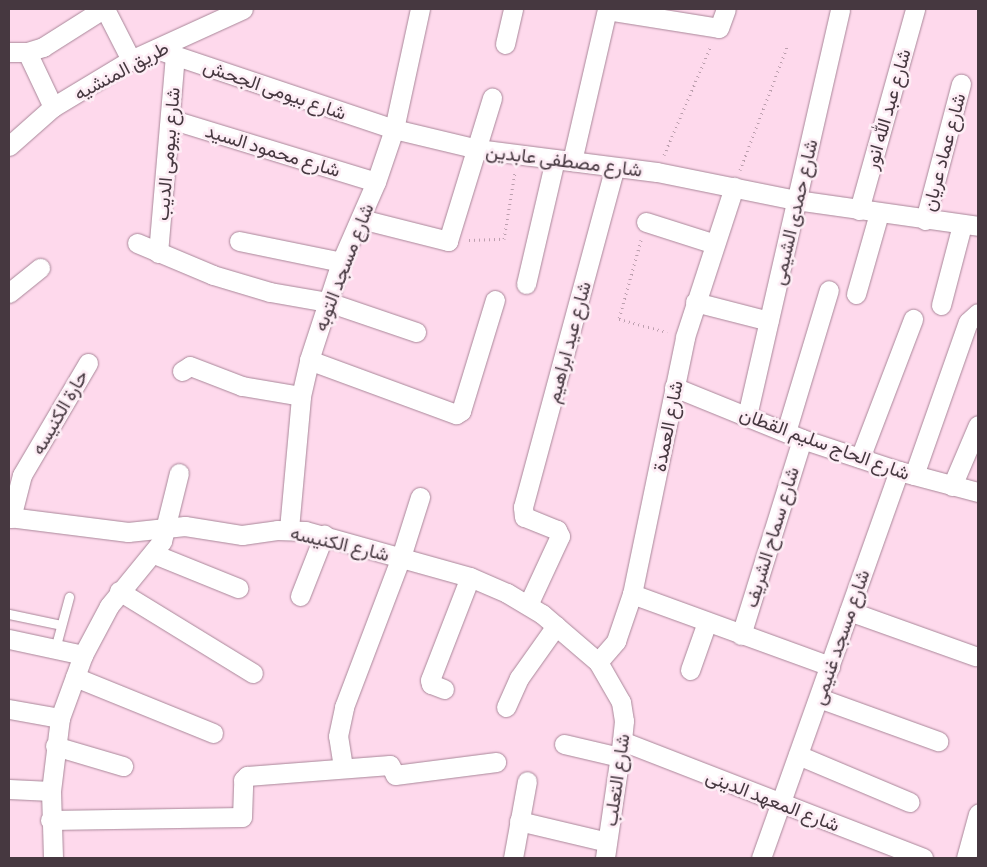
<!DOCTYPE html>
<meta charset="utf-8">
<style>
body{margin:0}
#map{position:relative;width:987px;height:867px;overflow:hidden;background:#fed9ec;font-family:Commissioner,Vazirmatn,sans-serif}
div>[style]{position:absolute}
.path>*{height:3px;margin-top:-1.5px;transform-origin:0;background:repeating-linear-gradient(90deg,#bc9fae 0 1px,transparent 0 5px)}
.roads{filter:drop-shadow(0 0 1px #a98799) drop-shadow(0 0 1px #a98799)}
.lane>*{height:9px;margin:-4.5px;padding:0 4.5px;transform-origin:4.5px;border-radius:4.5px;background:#fff}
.street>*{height:19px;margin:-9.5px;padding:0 9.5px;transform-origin:9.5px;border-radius:9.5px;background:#fff}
span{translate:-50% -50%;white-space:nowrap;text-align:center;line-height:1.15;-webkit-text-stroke:5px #fdedf5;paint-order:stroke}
.street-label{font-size:19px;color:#463840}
.frame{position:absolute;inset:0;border:10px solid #463840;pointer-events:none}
</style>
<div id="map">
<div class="path">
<div style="left:664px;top:155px;width:119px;rotate:-66.7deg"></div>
<div style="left:740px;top:170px;width:132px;rotate:-69.1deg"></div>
<div style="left:469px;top:240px;width:35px;rotate:-2deg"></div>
<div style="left:504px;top:239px;width:68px;rotate:-80.7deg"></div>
<div style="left:641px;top:240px;width:82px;rotate:105.6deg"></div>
<div style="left:619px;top:319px;width:50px;rotate:15.2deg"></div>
</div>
<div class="roads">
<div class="lane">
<div style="left:9px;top:614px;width:53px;rotate:11.9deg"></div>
<div style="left:55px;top:649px;width:54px;rotate:-74.9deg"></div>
</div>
<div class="street">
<div style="left:105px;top:9px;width:57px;rotate:63deg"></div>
<div style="left:607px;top:10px;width:113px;rotate:9.1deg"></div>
<div style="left:719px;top:28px;width:20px;rotate:-70deg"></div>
<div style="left:505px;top:44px;width:36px;rotate:-77deg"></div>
<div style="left:156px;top:49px;width:251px;rotate:18.6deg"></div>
<div style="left:394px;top:129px;width:85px;rotate:13.5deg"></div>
<div style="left:477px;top:149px;width:181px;rotate:7.3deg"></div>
<div style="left:657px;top:172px;width:142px;rotate:11.4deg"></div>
<div style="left:796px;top:200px;width:184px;rotate:8.1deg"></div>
<div style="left:9px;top:52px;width:18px"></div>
<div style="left:27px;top:52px;width:17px;rotate:-17deg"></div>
<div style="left:43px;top:47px;width:71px;rotate:-32.3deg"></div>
<div style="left:27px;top:52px;width:61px;rotate:64.7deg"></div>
<div style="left:170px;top:119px;width:215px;rotate:17deg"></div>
<div style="left:9px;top:146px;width:59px;rotate:-41.6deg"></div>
<div style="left:53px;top:107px;width:91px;rotate:-31.1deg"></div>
<div style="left:131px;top:60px;width:123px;rotate:-24.5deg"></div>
<div style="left:572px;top:161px;width:156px;rotate:-77deg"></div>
<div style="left:859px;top:210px;width:209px;rotate:-74.4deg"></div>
<div style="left:361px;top:219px;width:90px;rotate:14.2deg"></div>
<div style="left:448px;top:241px;width:150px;rotate:-72.9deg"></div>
<div style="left:925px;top:220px;width:141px;rotate:-75.2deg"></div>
<div style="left:646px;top:222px;width:72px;rotate:17.7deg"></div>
<div style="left:239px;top:241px;width:104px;rotate:11.6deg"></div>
<div style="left:137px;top:243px;width:82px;rotate:22.8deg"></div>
<div style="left:213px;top:275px;width:59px;rotate:16.6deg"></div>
<div style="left:270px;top:292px;width:59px;rotate:9.8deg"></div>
<div style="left:328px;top:302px;width:93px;rotate:18.8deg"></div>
<div style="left:158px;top:253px;width:199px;rotate:-85.1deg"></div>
<div style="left:526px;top:284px;width:128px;rotate:-76.9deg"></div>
<div style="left:9px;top:293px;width:40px;rotate:-39deg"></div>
<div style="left:856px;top:294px;width:84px;rotate:-74.1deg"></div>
<div style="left:695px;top:302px;width:76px;rotate:14.4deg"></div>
<div style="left:941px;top:305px;width:83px;rotate:-75.3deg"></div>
<div style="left:309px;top:360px;width:157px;rotate:20.2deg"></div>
<div style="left:456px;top:414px;width:6px;rotate:-31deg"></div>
<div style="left:461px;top:411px;width:116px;rotate:-73deg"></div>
<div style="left:182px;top:371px;width:9px;rotate:-32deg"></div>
<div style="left:190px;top:366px;width:56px;rotate:21deg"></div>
<div style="left:242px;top:386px;width:60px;rotate:9.6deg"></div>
<div style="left:674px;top:387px;width:138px;rotate:22.1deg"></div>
<div style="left:802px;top:439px;width:102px;rotate:18.3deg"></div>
<div style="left:899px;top:471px;width:82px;rotate:14.9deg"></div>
<div style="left:747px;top:416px;width:417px;rotate:-77.1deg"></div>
<div style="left:786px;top:432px;width:148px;rotate:-73.2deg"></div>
<div style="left:860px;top:458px;width:149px;rotate:-69.1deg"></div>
<div style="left:914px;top:475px;width:162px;rotate:-70.6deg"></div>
<div style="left:968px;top:322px;width:13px;rotate:-42deg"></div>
<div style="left:952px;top:486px;width:66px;rotate:-66.9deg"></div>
<div style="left:9px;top:517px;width:120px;rotate:7.2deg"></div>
<div style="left:128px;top:532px;width:57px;rotate:-6deg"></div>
<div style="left:185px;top:526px;width:58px;rotate:9deg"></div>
<div style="left:242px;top:535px;width:35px;rotate:-8deg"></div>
<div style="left:277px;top:530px;width:28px;rotate:2deg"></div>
<div style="left:305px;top:531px;width:171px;rotate:15.6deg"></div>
<div style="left:470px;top:577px;width:40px;rotate:23.4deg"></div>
<div style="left:507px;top:593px;width:41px;rotate:31deg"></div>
<div style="left:542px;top:614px;width:74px;rotate:40.6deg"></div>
<div style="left:598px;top:662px;width:46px;rotate:60.1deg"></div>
<div style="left:621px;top:702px;width:19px;rotate:81deg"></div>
<div style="left:624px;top:721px;width:20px;rotate:96deg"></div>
<div style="left:622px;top:741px;width:118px;rotate:98.3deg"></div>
<div style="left:11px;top:518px;width:44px;rotate:-75.7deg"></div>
<div style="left:22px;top:475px;width:130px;rotate:-59.5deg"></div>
<div style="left:289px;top:529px;width:134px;rotate:-84.8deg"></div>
<div style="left:301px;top:396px;width:37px;rotate:-77deg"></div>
<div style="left:309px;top:360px;width:103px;rotate:-71.9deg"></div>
<div style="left:341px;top:262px;width:87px;rotate:-66.4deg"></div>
<div style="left:376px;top:182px;width:56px;rotate:-71.2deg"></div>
<div style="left:394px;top:129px;width:123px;rotate:-77.8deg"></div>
<div style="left:154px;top:554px;width:91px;rotate:22deg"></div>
<div style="left:119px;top:591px;width:157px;rotate:31.5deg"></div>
<div style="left:632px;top:594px;width:211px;rotate:20deg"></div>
<div style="left:300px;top:596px;width:66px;rotate:-68.5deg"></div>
<div style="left:528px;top:605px;width:76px;rotate:-65.1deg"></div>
<div style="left:560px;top:536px;width:7px;rotate:-117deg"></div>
<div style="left:557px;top:530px;width:35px;rotate:-158deg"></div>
<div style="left:524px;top:517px;width:10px;rotate:-96deg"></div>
<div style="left:523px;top:507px;width:352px;rotate:-74.9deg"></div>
<div style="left:849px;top:611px;width:134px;rotate:19.7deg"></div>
<div style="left:741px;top:635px;width:205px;rotate:-72.7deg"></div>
<div style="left:9px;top:639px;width:76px;rotate:12.2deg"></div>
<div style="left:598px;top:662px;width:28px;rotate:-49deg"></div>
<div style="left:616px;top:641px;width:50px;rotate:-71.2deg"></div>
<div style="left:632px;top:594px;width:262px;rotate:-78.3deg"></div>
<div style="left:685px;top:337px;width:158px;rotate:-71.9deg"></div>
<div style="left:690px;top:670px;width:51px;rotate:-70.5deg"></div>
<div style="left:75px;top:677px;width:149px;rotate:22.1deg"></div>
<div style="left:444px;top:689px;width:14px;rotate:-159deg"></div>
<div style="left:431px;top:684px;width:4px;rotate:-104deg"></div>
<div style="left:430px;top:680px;width:110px;rotate:-68.8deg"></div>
<div style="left:819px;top:698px;width:127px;rotate:19.9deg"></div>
<div style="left:506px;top:707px;width:32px;rotate:-66deg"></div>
<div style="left:519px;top:678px;width:64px;rotate:-54.6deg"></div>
<div style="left:9px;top:709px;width:52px;rotate:10deg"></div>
<div style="left:622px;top:741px;width:323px;rotate:21.2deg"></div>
<div style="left:564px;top:744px;width:57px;rotate:13.1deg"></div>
<div style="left:55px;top:746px;width:71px;rotate:16.4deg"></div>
<div style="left:798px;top:755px;width:121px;rotate:22.9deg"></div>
<div style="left:343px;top:767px;width:31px;rotate:-99deg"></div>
<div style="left:338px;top:736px;width:30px;rotate:-78deg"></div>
<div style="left:344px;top:707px;width:160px;rotate:-69.2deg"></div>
<div style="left:401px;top:557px;width:63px;rotate:-72.4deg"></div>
<div style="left:9px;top:789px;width:42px;rotate:2.7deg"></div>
<div style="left:50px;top:820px;width:192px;rotate:-0.9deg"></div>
<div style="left:242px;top:817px;width:37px;rotate:-88deg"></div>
<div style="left:243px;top:780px;width:6px;rotate:-45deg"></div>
<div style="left:247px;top:776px;width:143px;rotate:-4.4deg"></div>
<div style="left:390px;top:765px;width:11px;rotate:63deg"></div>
<div style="left:395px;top:775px;width:102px;rotate:-7.3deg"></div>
<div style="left:519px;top:821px;width:90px;rotate:13.4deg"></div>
<div style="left:53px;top:858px;width:67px;rotate:-91.7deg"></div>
<div style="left:51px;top:791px;width:74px;rotate:-83deg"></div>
<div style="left:60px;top:718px;width:67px;rotate:-69.9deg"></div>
<div style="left:83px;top:655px;width:55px;rotate:-62deg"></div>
<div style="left:109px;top:606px;width:84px;rotate:-50.8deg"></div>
<div style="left:162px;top:541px;width:70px;rotate:-76deg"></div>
<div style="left:513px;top:858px;width:78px;rotate:-79.7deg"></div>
<div style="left:761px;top:858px;width:411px;rotate:-70.4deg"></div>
<div style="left:966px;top:858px;width:46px;rotate:-74.7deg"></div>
</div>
</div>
<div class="street-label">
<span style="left:121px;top:70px;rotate:-28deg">طريق المنشيه</span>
<span style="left:275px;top:89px;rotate:19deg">شارع بيومى الجحش</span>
<span style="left:887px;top:109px;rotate:-74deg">شارع عبد الله انور</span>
<span style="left:273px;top:150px;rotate:17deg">شارع محمود السيد</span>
<span style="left:943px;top:152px;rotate:-75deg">شارع عماد عريان</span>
<span style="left:167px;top:154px;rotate:-85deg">شارع بيومى الديب</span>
<span style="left:564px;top:160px;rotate:7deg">شارع مصطفى عابدين</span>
<span style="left:794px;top:212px;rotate:-77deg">شارع حمدى الشيمى</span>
<span style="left:343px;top:267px;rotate:-69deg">شارع مسجد التوبه</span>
<span style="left:568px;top:342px;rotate:-75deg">شارع عيد ابراهيم</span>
<span style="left:59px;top:412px;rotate:-60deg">حارة الكنيسه</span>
<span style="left:667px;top:426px;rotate:-79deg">شارع العمدة</span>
<span style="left:825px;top:443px;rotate:20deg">شارع الحاج سليم القطان</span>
<span style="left:771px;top:537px;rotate:-73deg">شارع سماح الشريف</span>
<span style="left:340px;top:543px;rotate:13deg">شارع الكنيسه</span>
<span style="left:840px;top:637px;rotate:-71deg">شارع مسجد غنيمى</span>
<span style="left:616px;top:780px;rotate:-82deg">شارع التعلب</span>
<span style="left:773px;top:800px;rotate:21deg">شارع المعهد الدينى</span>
</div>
<div class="frame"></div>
</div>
